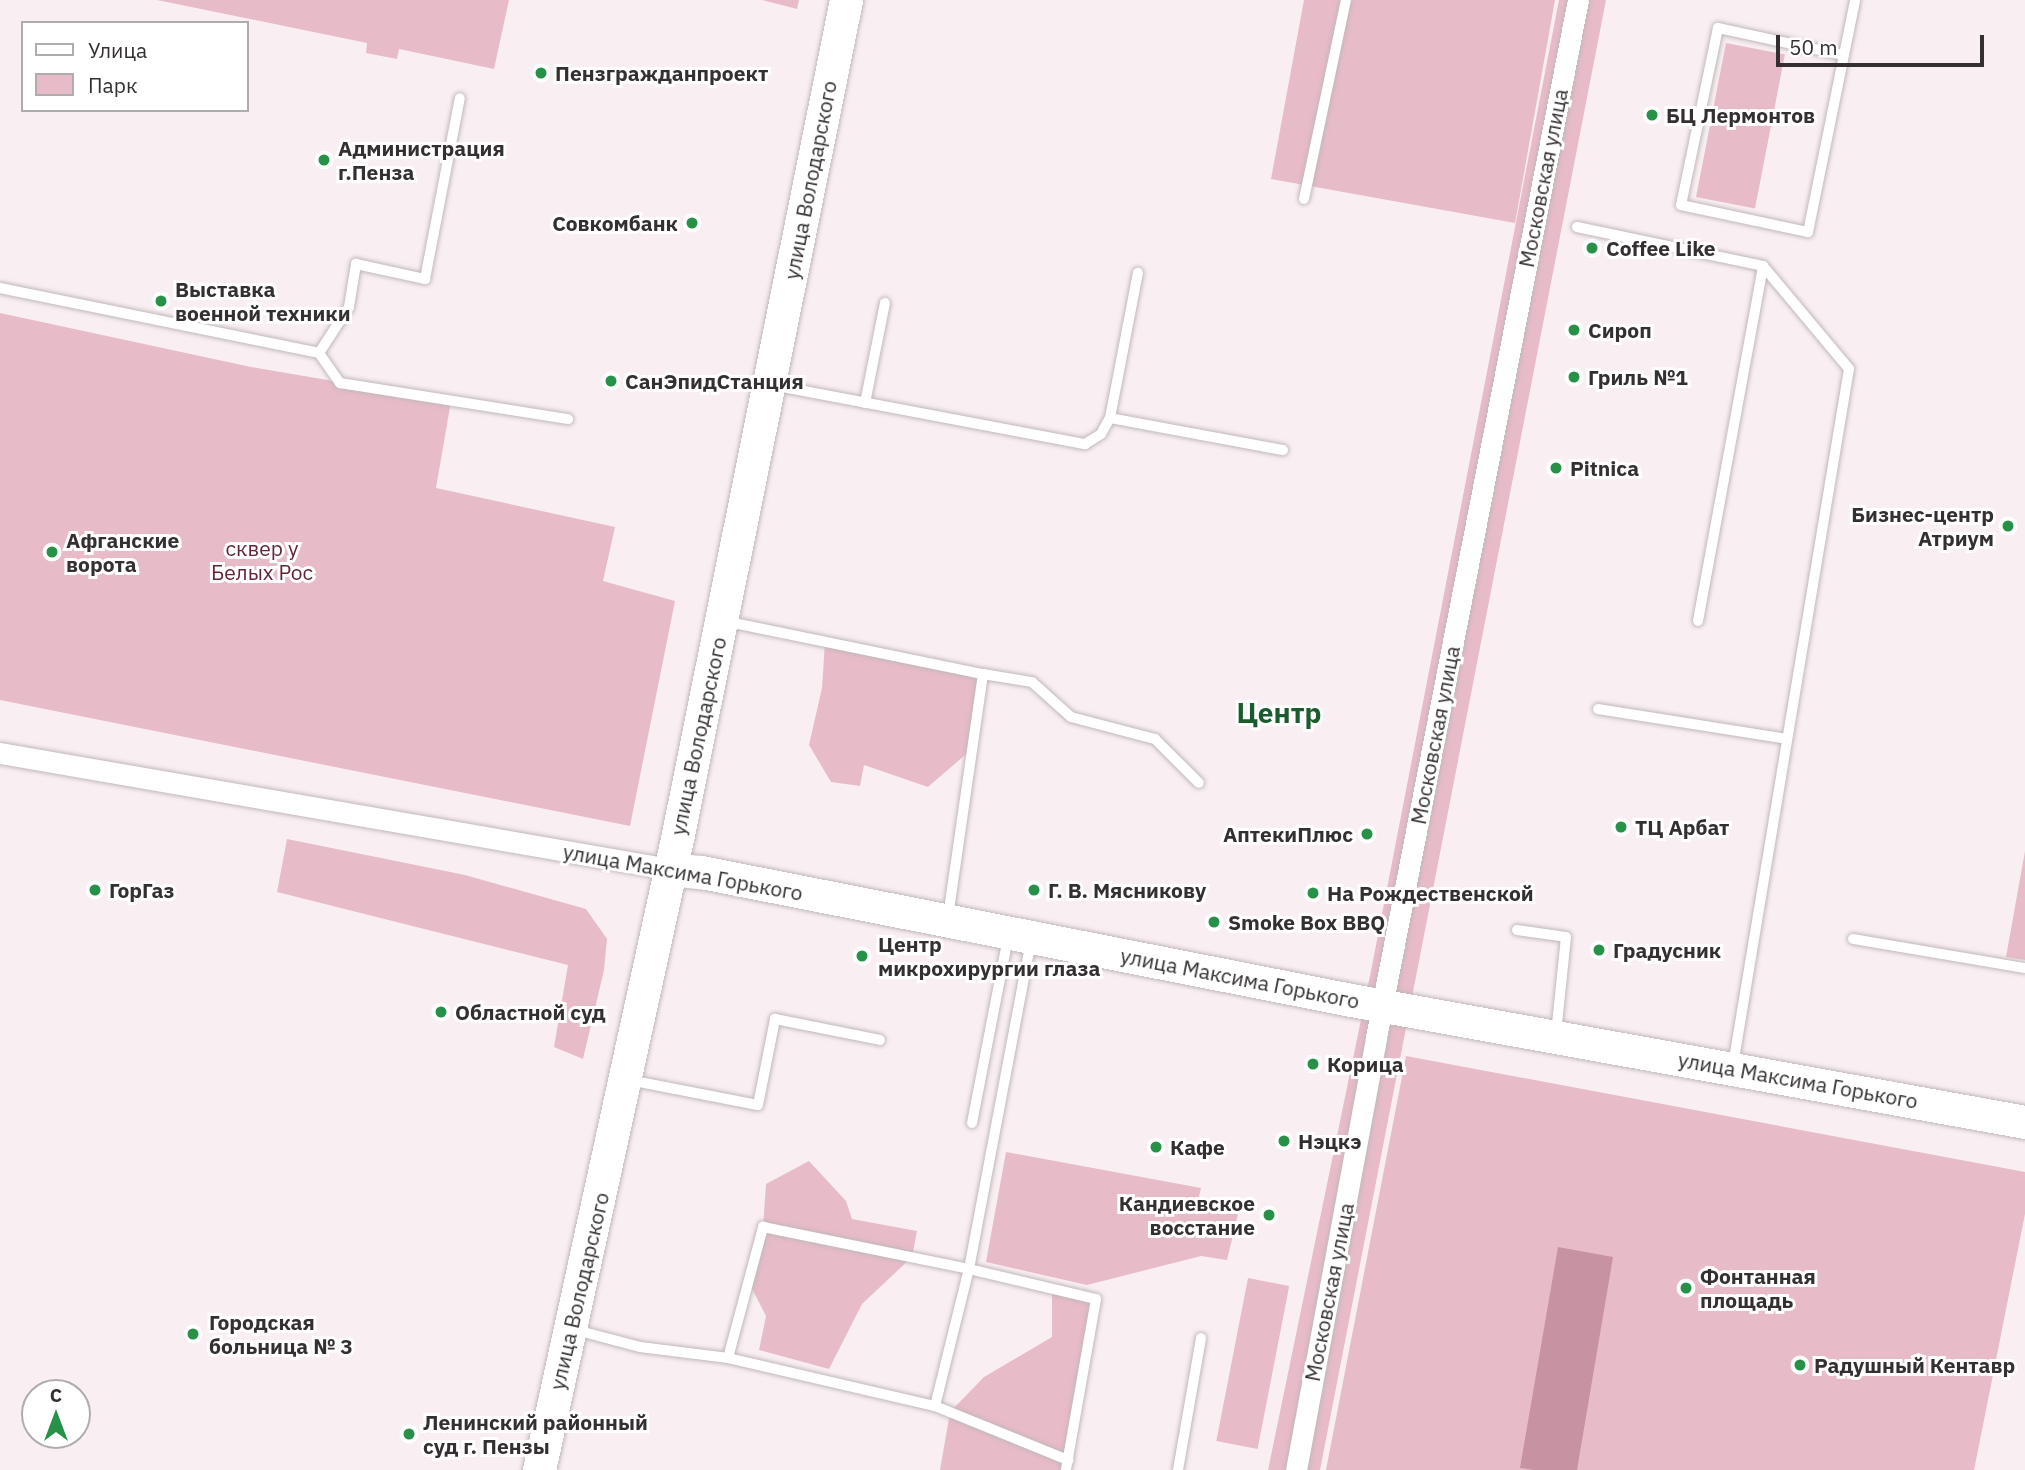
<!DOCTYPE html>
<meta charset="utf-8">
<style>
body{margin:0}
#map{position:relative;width:2025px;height:1470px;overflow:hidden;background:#f9eff2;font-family:"IBM Plex Sans",sans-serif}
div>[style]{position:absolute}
.green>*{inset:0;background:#e8bbc8;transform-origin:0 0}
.water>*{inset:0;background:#c792a2}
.roads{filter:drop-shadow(0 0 2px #c1b8ba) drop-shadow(0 0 2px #c1b8ba)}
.lane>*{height:10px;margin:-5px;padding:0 5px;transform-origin:5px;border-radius:5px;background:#fff}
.street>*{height:21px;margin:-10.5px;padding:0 10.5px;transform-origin:10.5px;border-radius:10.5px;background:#fff}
.primary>*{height:33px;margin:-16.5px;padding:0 16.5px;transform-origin:16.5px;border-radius:16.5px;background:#fff}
.dots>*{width:19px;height:19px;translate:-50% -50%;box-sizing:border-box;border:4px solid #fff;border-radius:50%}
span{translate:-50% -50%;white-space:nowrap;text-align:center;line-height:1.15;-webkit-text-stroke:6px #fff;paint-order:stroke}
.poi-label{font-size:21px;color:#343031;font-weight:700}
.left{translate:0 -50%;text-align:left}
.right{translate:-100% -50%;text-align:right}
.street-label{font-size:21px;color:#343031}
.park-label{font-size:21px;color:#64233c}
.district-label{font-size:28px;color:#1b5c2e;font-weight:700}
.legend{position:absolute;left:21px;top:21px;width:228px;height:91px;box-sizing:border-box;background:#fff;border:2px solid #aeacad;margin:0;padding:9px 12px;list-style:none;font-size:21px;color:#343031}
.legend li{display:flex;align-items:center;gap:14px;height:35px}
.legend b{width:35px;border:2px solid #aeacad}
.north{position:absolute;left:21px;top:1379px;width:70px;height:70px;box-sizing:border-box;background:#fff;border:2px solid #aeacad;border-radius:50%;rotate:0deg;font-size:19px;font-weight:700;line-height:28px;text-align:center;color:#343031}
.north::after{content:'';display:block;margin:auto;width:24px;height:32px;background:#289148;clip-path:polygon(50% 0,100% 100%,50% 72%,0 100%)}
.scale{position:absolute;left:1776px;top:35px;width:208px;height:32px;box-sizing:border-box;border:4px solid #343031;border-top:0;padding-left:9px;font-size:21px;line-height:24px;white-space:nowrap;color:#343031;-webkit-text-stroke:5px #fff;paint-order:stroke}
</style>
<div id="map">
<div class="green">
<div style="clip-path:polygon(157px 0,509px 0,494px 69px,399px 49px,397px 59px,366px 53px,367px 43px)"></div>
<div style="clip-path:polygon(762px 0,799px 0,797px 9px)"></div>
<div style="clip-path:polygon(1304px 0,1555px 0,1515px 223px,1271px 179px)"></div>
<div style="clip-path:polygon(1559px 0,1606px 0,1320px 1470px,1268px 1470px,1370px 976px)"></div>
<div style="left:1726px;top:43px;width:60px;height:157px;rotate:11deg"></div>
<div style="clip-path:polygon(0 313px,251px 367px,451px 401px,436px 488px,615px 527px,603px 581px,675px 601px,630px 826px,0 700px)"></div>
<div style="clip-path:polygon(825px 642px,983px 674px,972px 749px,928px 787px,864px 765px,860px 786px,831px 782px,809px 745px,822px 688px)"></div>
<div style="clip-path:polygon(287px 839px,465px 875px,586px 909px,607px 939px,604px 970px,583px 1059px,554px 1047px,568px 965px,277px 892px)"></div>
<div style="clip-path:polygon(2025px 851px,2025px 960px,2006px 957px)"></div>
<div style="clip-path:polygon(1406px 1056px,2025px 1172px,2025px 1214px,1974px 1470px,1326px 1470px)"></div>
<div style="clip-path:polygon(1006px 1152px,1201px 1188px,1197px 1205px,1238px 1214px,1227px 1260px,1201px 1256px,1087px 1285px,986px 1262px)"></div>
<div style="clip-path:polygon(809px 1161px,846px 1201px,852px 1219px,917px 1231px,912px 1257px,862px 1304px,829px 1369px,759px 1350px,766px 1316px,748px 1281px,763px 1227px,766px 1184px)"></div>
<div style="left:1248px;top:1278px;width:42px;height:166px;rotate:11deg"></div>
<div style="clip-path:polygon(1052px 1289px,1096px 1299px,1066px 1470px,940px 1470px,950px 1412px,984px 1377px,1052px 1337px)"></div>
</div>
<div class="water">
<div style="clip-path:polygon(1558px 1247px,1613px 1257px,1577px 1470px,1534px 1470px,1520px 1468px)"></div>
</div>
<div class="roads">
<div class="lane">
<div style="left:1843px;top:55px;width:128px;rotate:-167.8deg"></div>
<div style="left:1718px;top:28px;width:181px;rotate:101.8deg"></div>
<div style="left:1681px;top:205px;width:130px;rotate:12deg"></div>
<div style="left:1808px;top:232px;width:237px;rotate:-78.5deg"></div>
<div style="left:1304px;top:199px;width:203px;rotate:-78.1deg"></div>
<div style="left:1577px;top:227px;width:190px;rotate:11.8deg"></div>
<div style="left:1763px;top:266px;width:134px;rotate:50.1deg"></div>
<div style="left:1849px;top:369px;width:706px;rotate:99.46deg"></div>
<div style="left:0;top:288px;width:326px;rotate:11.5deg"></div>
<div style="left:319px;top:353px;width:37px;rotate:55deg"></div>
<div style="left:340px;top:383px;width:231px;rotate:9deg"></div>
<div style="left:319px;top:353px;width:55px;rotate:-56.9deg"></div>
<div style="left:349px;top:307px;width:44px;rotate:-80.8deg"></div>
<div style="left:356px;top:264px;width:71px;rotate:12.3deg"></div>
<div style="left:425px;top:279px;width:184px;rotate:-79.1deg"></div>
<div style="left:772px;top:385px;width:319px;rotate:10.7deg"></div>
<div style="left:1085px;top:444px;width:19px;rotate:-32deg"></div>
<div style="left:1101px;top:434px;width:18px;rotate:-61deg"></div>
<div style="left:1110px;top:418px;width:148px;rotate:-79.1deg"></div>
<div style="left:865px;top:403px;width:102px;rotate:-78.7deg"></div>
<div style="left:1110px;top:418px;width:176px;rotate:10.5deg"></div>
<div style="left:724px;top:621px;width:264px;rotate:11.6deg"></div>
<div style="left:983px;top:674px;width:245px;rotate:98.2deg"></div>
<div style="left:1698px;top:621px;width:361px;rotate:-79.6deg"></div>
<div style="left:983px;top:674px;width:50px;rotate:9.3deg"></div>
<div style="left:1032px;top:682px;width:52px;rotate:41.9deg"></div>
<div style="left:1071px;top:717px;width:87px;rotate:14.7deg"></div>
<div style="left:1155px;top:739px;width:62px;rotate:45deg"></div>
<div style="left:1598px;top:709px;width:191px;rotate:9deg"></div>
<div style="left:1517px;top:930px;width:49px;rotate:8.1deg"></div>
<div style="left:1566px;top:937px;width:97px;rotate:95.9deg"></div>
<div style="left:1853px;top:939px;width:174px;rotate:9.6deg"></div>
<div style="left:629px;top:1080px;width:131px;rotate:11deg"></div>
<div style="left:758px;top:1105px;width:88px;rotate:-78.8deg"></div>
<div style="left:775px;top:1019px;width:107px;rotate:11.3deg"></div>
<div style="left:972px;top:1123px;width:189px;rotate:-79deg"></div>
<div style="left:572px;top:1329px;width:70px;rotate:14.8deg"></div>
<div style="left:640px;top:1347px;width:89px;rotate:7.1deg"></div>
<div style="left:728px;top:1358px;width:136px;rotate:-75deg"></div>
<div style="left:763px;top:1227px;width:210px;rotate:11.5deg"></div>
<div style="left:969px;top:1269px;width:130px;rotate:13.3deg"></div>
<div style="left:1096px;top:1299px;width:174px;rotate:100deg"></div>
<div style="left:728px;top:1358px;width:212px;rotate:13.1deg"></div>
<div style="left:935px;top:1406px;width:144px;rotate:22.1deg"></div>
<div style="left:935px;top:1406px;width:141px;rotate:-76.1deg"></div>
<div style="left:969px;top:1269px;width:334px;rotate:-79.3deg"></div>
<div style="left:1178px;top:1470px;width:134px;rotate:-80.1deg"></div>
</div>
<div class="street">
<div style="left:0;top:753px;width:680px;rotate:9.82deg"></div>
<div style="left:1296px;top:1470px;width:440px;rotate:-79.5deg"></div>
<div style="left:1376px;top:1037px;width:1056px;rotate:-78.98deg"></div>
</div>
<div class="primary">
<div style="left:670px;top:869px;width:31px;rotate:6deg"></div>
<div style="left:701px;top:872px;width:662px;rotate:11.14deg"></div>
<div style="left:1351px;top:1000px;width:685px;rotate:10.26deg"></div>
<div style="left:539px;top:1470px;width:651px;rotate:-77.67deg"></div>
<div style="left:678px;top:834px;width:851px;rotate:-78.61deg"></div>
</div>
</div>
<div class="dots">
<div style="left:541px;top:73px;background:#289148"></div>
<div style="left:1652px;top:115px;background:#289148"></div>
<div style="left:324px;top:160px;background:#289148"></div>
<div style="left:692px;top:223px;background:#289148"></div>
<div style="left:1592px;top:248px;background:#289148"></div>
<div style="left:161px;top:301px;background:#289148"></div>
<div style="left:1574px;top:330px;background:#289148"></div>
<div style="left:1574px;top:377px;background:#289148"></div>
<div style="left:611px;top:381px;background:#289148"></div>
<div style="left:1556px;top:468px;background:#289148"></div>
<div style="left:2008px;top:526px;background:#289148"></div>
<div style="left:52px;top:552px;background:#289148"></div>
<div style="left:1621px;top:827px;background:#289148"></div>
<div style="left:1367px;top:834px;background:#289148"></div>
<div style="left:95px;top:890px;background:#289148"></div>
<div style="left:1034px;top:890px;background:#289148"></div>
<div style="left:1313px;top:893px;background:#289148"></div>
<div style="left:1214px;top:922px;background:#289148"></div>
<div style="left:1599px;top:950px;background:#289148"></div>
<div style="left:862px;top:956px;background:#289148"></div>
<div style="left:441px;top:1012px;background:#289148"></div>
<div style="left:1313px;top:1064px;background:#289148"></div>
<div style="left:1284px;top:1141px;background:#289148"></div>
<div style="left:1156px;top:1147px;background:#289148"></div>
<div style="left:1269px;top:1215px;background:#289148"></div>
<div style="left:1686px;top:1288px;background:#289148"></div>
<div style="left:193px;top:1334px;background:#289148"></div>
<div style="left:1800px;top:1365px;background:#289148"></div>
<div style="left:409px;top:1434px;background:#289148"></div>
</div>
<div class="poi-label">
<span class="left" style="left:555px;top:73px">Пензгражданпроект</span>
<span class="left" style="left:1666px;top:115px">БЦ Лермонтов</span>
<span class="left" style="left:338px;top:160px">Администрация<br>г.Пенза</span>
<span class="right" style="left:678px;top:223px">Совкомбанк</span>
<span class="left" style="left:1606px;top:248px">Coffee Like</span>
<span class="left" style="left:175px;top:301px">Выставка<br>военной техники</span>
<span class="left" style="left:1588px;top:330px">Сироп</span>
<span class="left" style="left:1588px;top:377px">Гриль №1</span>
<span class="left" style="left:625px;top:381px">СанЭпидСтанция</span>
<span class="left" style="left:1570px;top:468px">Pitnica</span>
<span class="right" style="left:1994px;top:526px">Бизнес-центр<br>Атриум</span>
<span class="left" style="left:66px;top:552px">Афганские<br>ворота</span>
<span class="left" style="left:1635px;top:827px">ТЦ Арбат</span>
<span class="right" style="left:1353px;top:834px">АптекиПлюс</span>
<span class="left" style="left:109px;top:890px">ГорГаз</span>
<span class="left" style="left:1048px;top:890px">Г. В. Мясникову</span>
<span class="left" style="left:1327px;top:893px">На Рождественской</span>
<span class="left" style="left:1228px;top:922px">Smoke Box BBQ</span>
<span class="left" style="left:878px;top:956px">Центр<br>микрохирургии глаза</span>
<span class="left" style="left:1613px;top:950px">Градусник</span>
<span class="left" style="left:455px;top:1012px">Областной суд</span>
<span class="left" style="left:1327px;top:1064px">Корица</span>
<span class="left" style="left:1298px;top:1141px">Нэцкэ</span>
<span class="left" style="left:1170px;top:1147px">Кафе</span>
<span class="right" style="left:1255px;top:1215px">Кандиевское<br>восстание</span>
<span class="left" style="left:1700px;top:1288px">Фонтанная<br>площадь</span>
<span class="left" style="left:209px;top:1334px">Городская<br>больница № 3</span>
<span class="left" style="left:1814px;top:1365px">Радушный Кентавр</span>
<span class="left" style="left:423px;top:1434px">Ленинский районный<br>суд г. Пензы</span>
</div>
<div class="street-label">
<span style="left:1543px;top:178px;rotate:-79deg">Московская улица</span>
<span style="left:810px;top:180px;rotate:-79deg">улица Володарского</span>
<span style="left:1435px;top:735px;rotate:-79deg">Московская улица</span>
<span style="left:698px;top:736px;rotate:-78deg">улица Володарского</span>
<span style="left:683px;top:872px;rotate:10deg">улица Максима Горького</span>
<span style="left:1240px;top:978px;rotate:11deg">улица Максима Горького</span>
<span style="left:1798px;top:1080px;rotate:10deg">улица Максима Горького</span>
<span style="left:579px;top:1291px;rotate:-77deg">улица Володарского</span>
<span style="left:1329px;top:1292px;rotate:-79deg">Московская улица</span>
</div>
<div class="park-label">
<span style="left:262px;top:560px">сквер у<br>Белых Рос</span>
</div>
<div class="district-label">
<span style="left:1279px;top:713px">Центр</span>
</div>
<ul class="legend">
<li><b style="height:9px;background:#fff"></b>Улица</li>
<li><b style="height:19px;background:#e8bbc8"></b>Парк</li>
</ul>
<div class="north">С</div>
<div class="scale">50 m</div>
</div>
